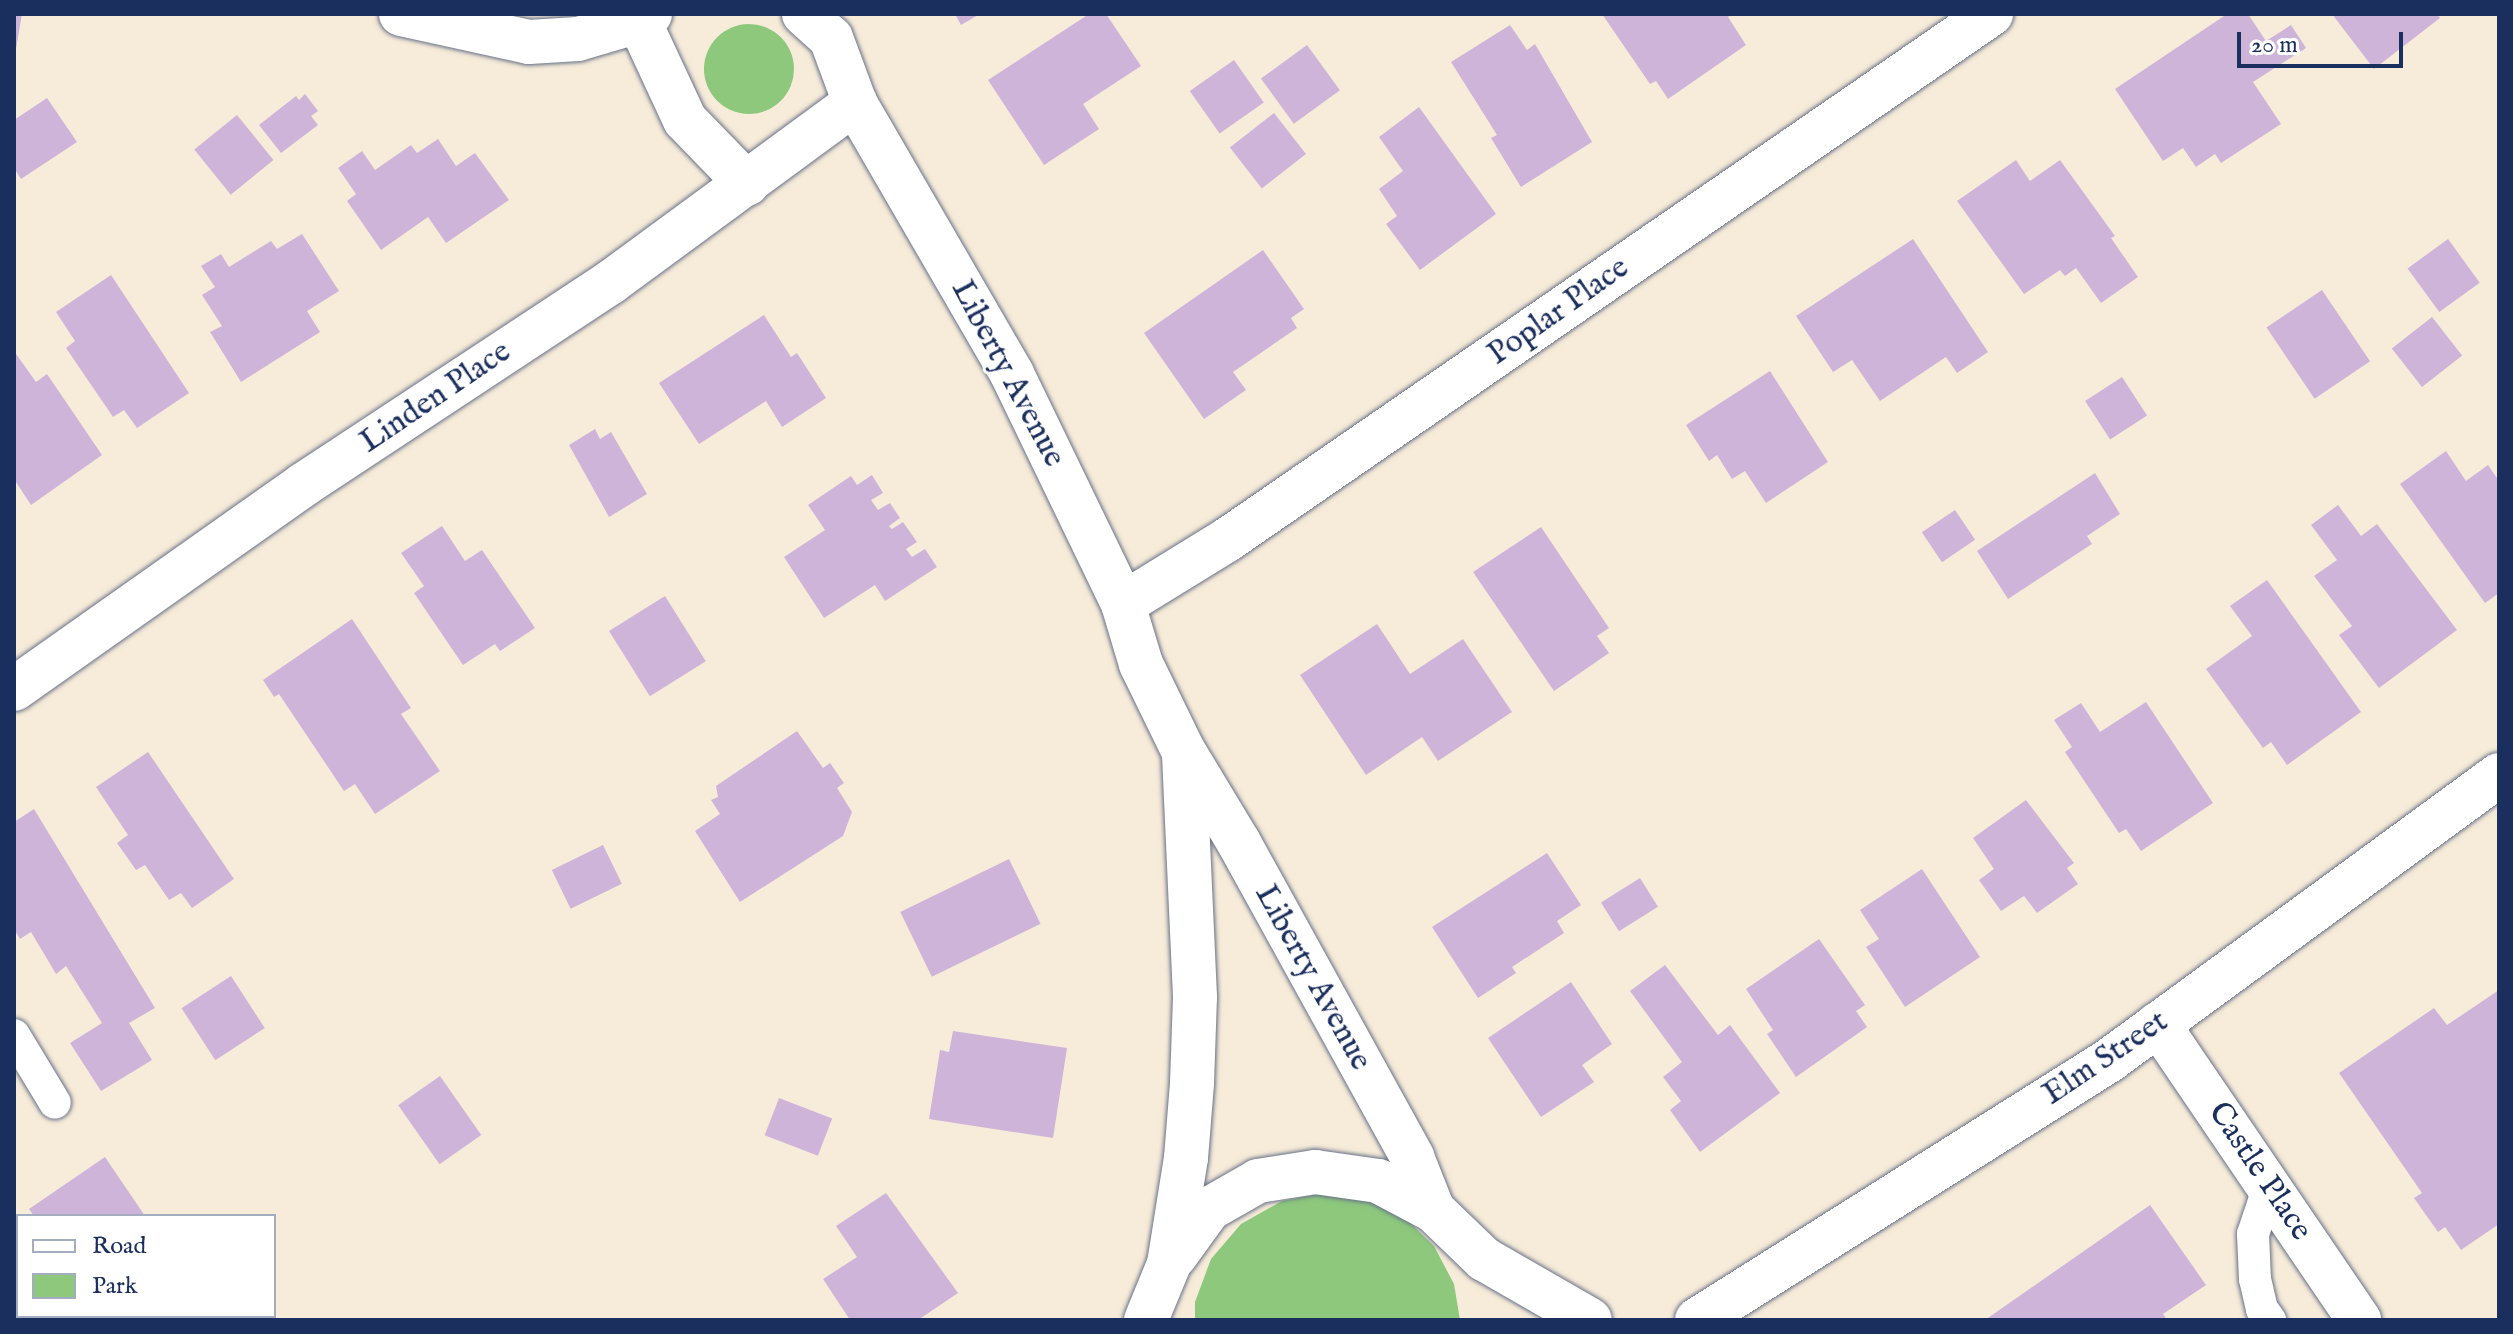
<!DOCTYPE html>
<style>
body{margin:0}
#map{position:relative;width:2513px;height:1334px;overflow:hidden;background:#f7ecd9;font-family:"IM FELL English",serif}
div>[style]{position:absolute}
.green>*{inset:0;background:#8dc87d}
.round{border-radius:50%}
.building>*{inset:0;background:#cfb4da;transform-origin:0 0}
.roads{filter:drop-shadow(0 0 2px #687189) drop-shadow(0 0 2px #687189)}
.service>*{height:32px;margin:-16px;padding:0 16px;transform-origin:16px;border-radius:16px;background:#fff}
.minor>*{height:44px;margin:-22px;padding:0 22px;transform-origin:22px;border-radius:22px;background:#fff}
.tertiary>*{height:44px;margin:-22px;padding:0 22px;transform-origin:22px;border-radius:22px;background:#fff}
span{translate:-50% -50%;white-space:nowrap;text-align:center;line-height:1.15;-webkit-text-stroke:6px #fff;paint-order:stroke}
.street-label{font-size:32px;color:#1b2f5e}
.frame{position:absolute;inset:0;border:16px solid #1b2f5e;pointer-events:none}
.legend{position:absolute;left:16px;top:1214px;width:260px;height:104px;box-sizing:border-box;background:#fff;border:2px solid #a4acbf;margin:0;padding:10px 14px;list-style:none;font-size:24px;color:#1b2f5e}
.legend li{display:flex;align-items:center;gap:16px;height:40px}
.legend b{width:40px;border:2px solid #a4acbf}
.scale{position:absolute;left:2237px;top:32px;width:166px;height:36px;box-sizing:border-box;border:4px solid #1b2f5e;border-top:0;padding-left:10px;font-size:24px;line-height:28px;white-space:nowrap;color:#1b2f5e;-webkit-text-stroke:6px #fff;paint-order:stroke}
</style>
<div id="map">
<div class="green">
<div class="round" style="left:704px;top:24px;width:90px;height:90px"></div>
<div style="clip-path:polygon(1323px 1193px,1365px 1199px,1404px 1217px,1434px 1246px,1454px 1284px,1460px 1320px,1195px 1320px,1195px 1302px,1211px 1259px,1241px 1224px,1282px 1201px)"></div>
</div>
<div class="building">
<div style="clip-path:polygon(14px 14px,22px 14px,16px 49px,14px 49px)"></div>
<div style="clip-path:polygon(955px 14px,980px 14px,961px 25px)"></div>
<div style="clip-path:polygon(1089px 14px,1106px 14px,1141px 66px,1083px 104px,1099px 129px,1044px 165px,988px 80px)"></div>
<div style="clip-path:polygon(1602px 14px,1733px 14px,1728px 17px,1746px 45px,1668px 99px,1656px 81px,1650px 84px)"></div>
<div style="clip-path:polygon(2227px 14px,2248px 14px,2266px 41px,2291px 25px,2306px 48px,2253px 82px,2281px 124px,2221px 163px,2215px 154px,2196px 167px,2183px 148px,2163px 161px,2115px 89px)"></div>
<div style="clip-path:polygon(2332px 14px,2437px 14px,2440px 18px,2374px 69px)"></div>
<div style="clip-path:polygon(1510px 25px,1527px 50px,1535px 44px,1592px 142px,1521px 187px,1491px 138px,1497px 135px,1451px 62px)"></div>
<div style="left:1307px;top:45px;width:56px;height:57px;rotate:54deg"></div>
<div style="left:1234px;top:60px;width:52px;height:54px;rotate:55deg"></div>
<div style="clip-path:polygon(305px 94px,318px 111px,311px 116px,318px 125px,281px 153px,259px 125px,296px 96px,299px 100px)"></div>
<div style="clip-path:polygon(47px 98px,77px 142px,21px 179px,14px 168px,14px 120px)"></div>
<div style="clip-path:polygon(1419px 107px,1496px 214px,1420px 270px,1386px 224px,1397px 216px,1379px 189px,1403px 171px,1379px 137px)"></div>
<div style="left:1274px;top:113px;width:52px;height:56px;rotate:52deg"></div>
<div style="left:237px;top:115px;width:58px;height:55px;rotate:51deg"></div>
<div style="clip-path:polygon(438px 139px,456px 166px,475px 153px,509px 200px,446px 243px,428px 217px,381px 250px,347px 201px,356px 194px,338px 168px,362px 151px,375px 170px,411px 145px,417px 153px)"></div>
<div style="clip-path:polygon(2016px 160px,2030px 181px,2060px 160px,2115px 236px,2111px 238px,2138px 277px,2101px 303px,2076px 268px,2065px 276px,2060px 270px,2024px 294px,1957px 201px)"></div>
<div style="clip-path:polygon(302px 234px,339px 291px,307px 311px,320px 332px,241px 382px,210px 332px,222px 326px,202px 295px,215px 287px,201px 266px,221px 254px,229px 267px,271px 241px,277px 249px)"></div>
<div style="clip-path:polygon(1913px 239px,1988px 352px,1957px 373px,1946px 357px,1880px 401px,1852px 360px,1833px 372px,1796px 316px)"></div>
<div style="left:2448px;top:239px;width:54px;height:50px;rotate:54deg"></div>
<div style="clip-path:polygon(1263px 250px,1304px 309px,1291px 318px,1297px 328px,1233px 372px,1246px 390px,1204px 419px,1144px 333px)"></div>
<div style="clip-path:polygon(111px 275px,189px 393px,137px 428px,124px 410px,113px 417px,66px 348px,75px 341px,56px 312px)"></div>
<div style="left:2322px;top:290px;width:86px;height:67px;rotate:56deg"></div>
<div style="clip-path:polygon(764px 315px,791px 357px,797px 353px,826px 398px,782px 427px,766px 401px,699px 444px,659px 383px)"></div>
<div style="left:2432px;top:317px;width:49px;height:51px;rotate:52deg"></div>
<div style="clip-path:polygon(14px 351px,36px 382px,47px 374px,102px 455px,31px 505px,14px 479px)"></div>
<div style="clip-path:polygon(1770px 371px,1828px 462px,1766px 503px,1745px 471px,1732px 479px,1717px 455px,1709px 461px,1686px 425px)"></div>
<div style="left:2122px;top:377px;width:46px;height:44px;rotate:57deg"></div>
<div style="clip-path:polygon(595px 429px,600px 439px,611px 432px,647px 494px,609px 517px,569px 445px)"></div>
<div style="clip-path:polygon(2446px 451px,2466px 481px,2488px 465px,2499px 481px,2499px 593px,2485px 603px,2400px 484px)"></div>
<div style="clip-path:polygon(2095px 473px,2120px 514px,2087px 536px,2092px 544px,2008px 599px,1977px 551px)"></div>
<div style="clip-path:polygon(872px 475px,883px 493px,871px 500px,878px 510px,890px 503px,900px 518px,889px 526px,892px 529px,903px 522px,917px 542px,906px 549px,912px 557px,925px 549px,937px 567px,885px 601px,875px 585px,824px 618px,784px 557px,825px 530px,808px 505px,851px 476px,857px 485px)"></div>
<div style="clip-path:polygon(2338px 505px,2361px 536px,2377px 524px,2457px 630px,2379px 688px,2339px 635px,2352px 626px,2314px 576px,2337px 560px,2311px 525px)"></div>
<div style="left:1955px;top:510px;width:36px;height:40px;rotate:56deg"></div>
<div style="clip-path:polygon(442px 526px,465px 561px,482px 550px,535px 628px,500px 651px,495px 644px,463px 665px,414px 593px,424px 586px,401px 553px)"></div>
<div style="clip-path:polygon(1541px 527px,1609px 628px,1597px 636px,1609px 653px,1554px 691px,1473px 572px)"></div>
<div style="clip-path:polygon(2267px 580px,2361px 712px,2287px 765px,2271px 742px,2263px 748px,2206px 669px,2252px 636px,2230px 606px)"></div>
<div style="left:665px;top:596px;width:77px;height:66px;rotate:58deg"></div>
<div style="clip-path:polygon(352px 619px,411px 708px,401px 714px,440px 771px,375px 814px,355px 784px,344px 791px,279px 694px,274px 697px,263px 680px)"></div>
<div style="clip-path:polygon(1377px 624px,1410px 674px,1463px 639px,1512px 712px,1438px 761px,1422px 737px,1366px 775px,1300px 675px)"></div>
<div style="clip-path:polygon(2146px 702px,2213px 803px,2141px 851px,2126px 829px,2119px 833px,2065px 752px,2072px 747px,2054px 720px,2081px 703px,2100px 732px)"></div>
<div style="clip-path:polygon(797px 731px,823px 768px,830px 763px,844px 783px,837px 788px,852px 812px,843px 836px,740px 902px,695px 831px,720px 814px,711px 800px,718px 797px,716px 786px)"></div>
<div style="clip-path:polygon(148px 752px,234px 879px,192px 908px,181px 893px,169px 900px,145px 865px,136px 870px,117px 843px,128px 835px,96px 787px)"></div>
<div style="clip-path:polygon(2026px 800px,2074px 863px,2067px 868px,2078px 884px,2037px 913px,2024px 896px,2001px 911px,1979px 880px,1994px 869px,1973px 838px)"></div>
<div style="clip-path:polygon(34px 809px,155px 1008px,129px 1023px,152px 1060px,101px 1091px,70px 1043px,102px 1023px,66px 966px,56px 974px,31px 932px,20px 939px,14px 929px,14px 822px)"></div>
<div style="left:603px;top:845px;width:43px;height:57px;rotate:64deg"></div>
<div style="clip-path:polygon(1547px 853px,1581px 905px,1557px 921px,1564px 933px,1512px 967px,1516px 973px,1478px 998px,1432px 927px)"></div>
<div style="left:1009px;top:859px;width:72px;height:121px;rotate:64deg"></div>
<div style="clip-path:polygon(1922px 869px,1980px 957px,1905px 1007px,1866px 947px,1879px 939px,1860px 910px)"></div>
<div style="left:1640px;top:878px;width:34px;height:46px;rotate:58deg"></div>
<div style="clip-path:polygon(1819px 939px,1865px 1005px,1856px 1011px,1867px 1027px,1796px 1077px,1767px 1034px,1773px 1030px,1746px 989px)"></div>
<div style="clip-path:polygon(1665px 965px,1718px 1035px,1730px 1025px,1780px 1093px,1700px 1152px,1670px 1110px,1681px 1101px,1663px 1077px,1682px 1062px,1630px 991px)"></div>
<div style="left:231px;top:976px;width:62px;height:59px;rotate:57deg"></div>
<div style="clip-path:polygon(1571px 982px,1612px 1044px,1582px 1065px,1594px 1082px,1541px 1117px,1488px 1038px)"></div>
<div style="clip-path:polygon(2499px 990px,2499px 1224px,2461px 1250px,2445px 1227px,2438px 1232px,2414px 1198px,2422px 1193px,2339px 1073px,2434px 1008px,2447px 1025px)"></div>
<div style="clip-path:polygon(953px 1031px,1067px 1048px,1053px 1138px,929px 1119px,940px 1050px,949px 1052px)"></div>
<div style="left:440px;top:1076px;width:72px;height:51px;rotate:55deg"></div>
<div style="left:779px;top:1098px;width:57px;height:40px;rotate:21deg"></div>
<div style="clip-path:polygon(105px 1157px,145px 1216px,34px 1216px,29px 1209px)"></div>
<div style="clip-path:polygon(886px 1193px,958px 1293px,918px 1320px,850px 1320px,823px 1279px,857px 1257px,836px 1226px)"></div>
<div style="clip-path:polygon(2150px 1205px,2206px 1285px,2163px 1314px,2167px 1320px,1985px 1320px)"></div>
</div>
<div class="roads">
<div class="service">
<div style="left:14px;top:1035px;width:79px;rotate:58.9deg"></div>
<div style="left:2269px;top:1186px;width:51px;rotate:108.4deg"></div>
<div style="left:2253px;top:1234px;width:45px;rotate:87.5deg"></div>
<div style="left:2255px;top:1279px;width:31px;rotate:77deg"></div>
<div style="left:2262px;top:1309px;width:14px;rotate:54deg"></div>
</div>
<div class="minor">
<div style="left:401px;top:14px;width:131px;rotate:12.3deg"></div>
<div style="left:529px;top:42px;width:49px;rotate:-3.5deg"></div>
<div style="left:578px;top:39px;width:64px;rotate:-16.4deg"></div>
<div style="left:639px;top:21px;width:13px;rotate:-32deg"></div>
<div style="left:804px;top:14px;width:36px;rotate:42deg"></div>
<div style="left:831px;top:38px;width:69px;rotate:69.7deg"></div>
<div style="left:855px;top:103px;width:313px;rotate:59.9deg"></div>
<div style="left:1012px;top:374px;width:255px;rotate:64.2deg"></div>
<div style="left:1123px;top:604px;width:63px;rotate:73.3deg"></div>
<div style="left:1141px;top:664px;width:96px;rotate:64deg"></div>
<div style="left:1183px;top:750px;width:109px;rotate:58.9deg"></div>
<div style="left:1239px;top:843px;width:359px;rotate:61.1deg"></div>
<div style="left:1412px;top:1157px;width:57px;rotate:68.4deg"></div>
<div style="left:1433px;top:1210px;width:71px;rotate:43.9deg"></div>
<div style="left:1484px;top:1259px;width:122px;rotate:29.9deg"></div>
<div style="left:639px;top:21px;width:109px;rotate:65.1deg"></div>
<div style="left:685px;top:120px;width:89px;rotate:45.9deg"></div>
<div style="left:1123px;top:604px;width:122px;rotate:-31.6deg"></div>
<div style="left:1227px;top:540px;width:928px;rotate:-34.55deg"></div>
<div style="left:14px;top:689px;width:354px;rotate:-35.2deg"></div>
<div style="left:303px;top:485px;width:369px;rotate:-33.4deg"></div>
<div style="left:611px;top:282px;width:303px;rotate:-36.3deg"></div>
<div style="left:2158px;top:1024px;width:358px;rotate:55.8deg"></div>
<div style="left:1175px;top:1256px;width:58px;rotate:-54.1deg"></div>
<div style="left:1209px;top:1209px;width:56px;rotate:-29.7deg"></div>
<div style="left:1258px;top:1181px;width:58px;rotate:-9deg"></div>
<div style="left:1315px;top:1172px;width:64px;rotate:8.1deg"></div>
<div style="left:1378px;top:1181px;width:62px;rotate:27.8deg"></div>
<div style="left:1146px;top:1320px;width:61px;rotate:-67.7deg"></div>
<div style="left:1169px;top:1264px;width:107px;rotate:-80.9deg"></div>
<div style="left:1186px;top:1158px;width:75px;rotate:-85.4deg"></div>
<div style="left:1192px;top:1083px;width:86px;rotate:-88deg"></div>
<div style="left:1195px;top:997px;width:241px;rotate:-92.6deg"></div>
</div>
<div class="tertiary">
<div style="left:1697px;top:1320px;width:489px;rotate:-32.2deg"></div>
<div style="left:2111px;top:1059px;width:481px;rotate:-36.2deg"></div>
</div>
</div>
<div class="street-label">
<span style="left:1559px;top:312px;rotate:-35deg">Poplar Place</span>
<span style="left:1007px;top:374px;rotate:62deg">Liberty Avenue</span>
<span style="left:436px;top:398px;rotate:-34deg">Linden Place</span>
<span style="left:1312px;top:978px;rotate:61deg">Liberty Avenue</span>
<span style="left:2106px;top:1059px;rotate:-34deg">Elm Street</span>
<span style="left:2259px;top:1172px;rotate:56deg">Castle Place</span>
</div>
<div class="frame"></div>
<ul class="legend">
<li><b style="height:10px;background:#fff"></b>Road</li>
<li><b style="height:22px;background:#8dc87d"></b>Park</li>
</ul>
<div class="scale">20 m</div>
</div>
